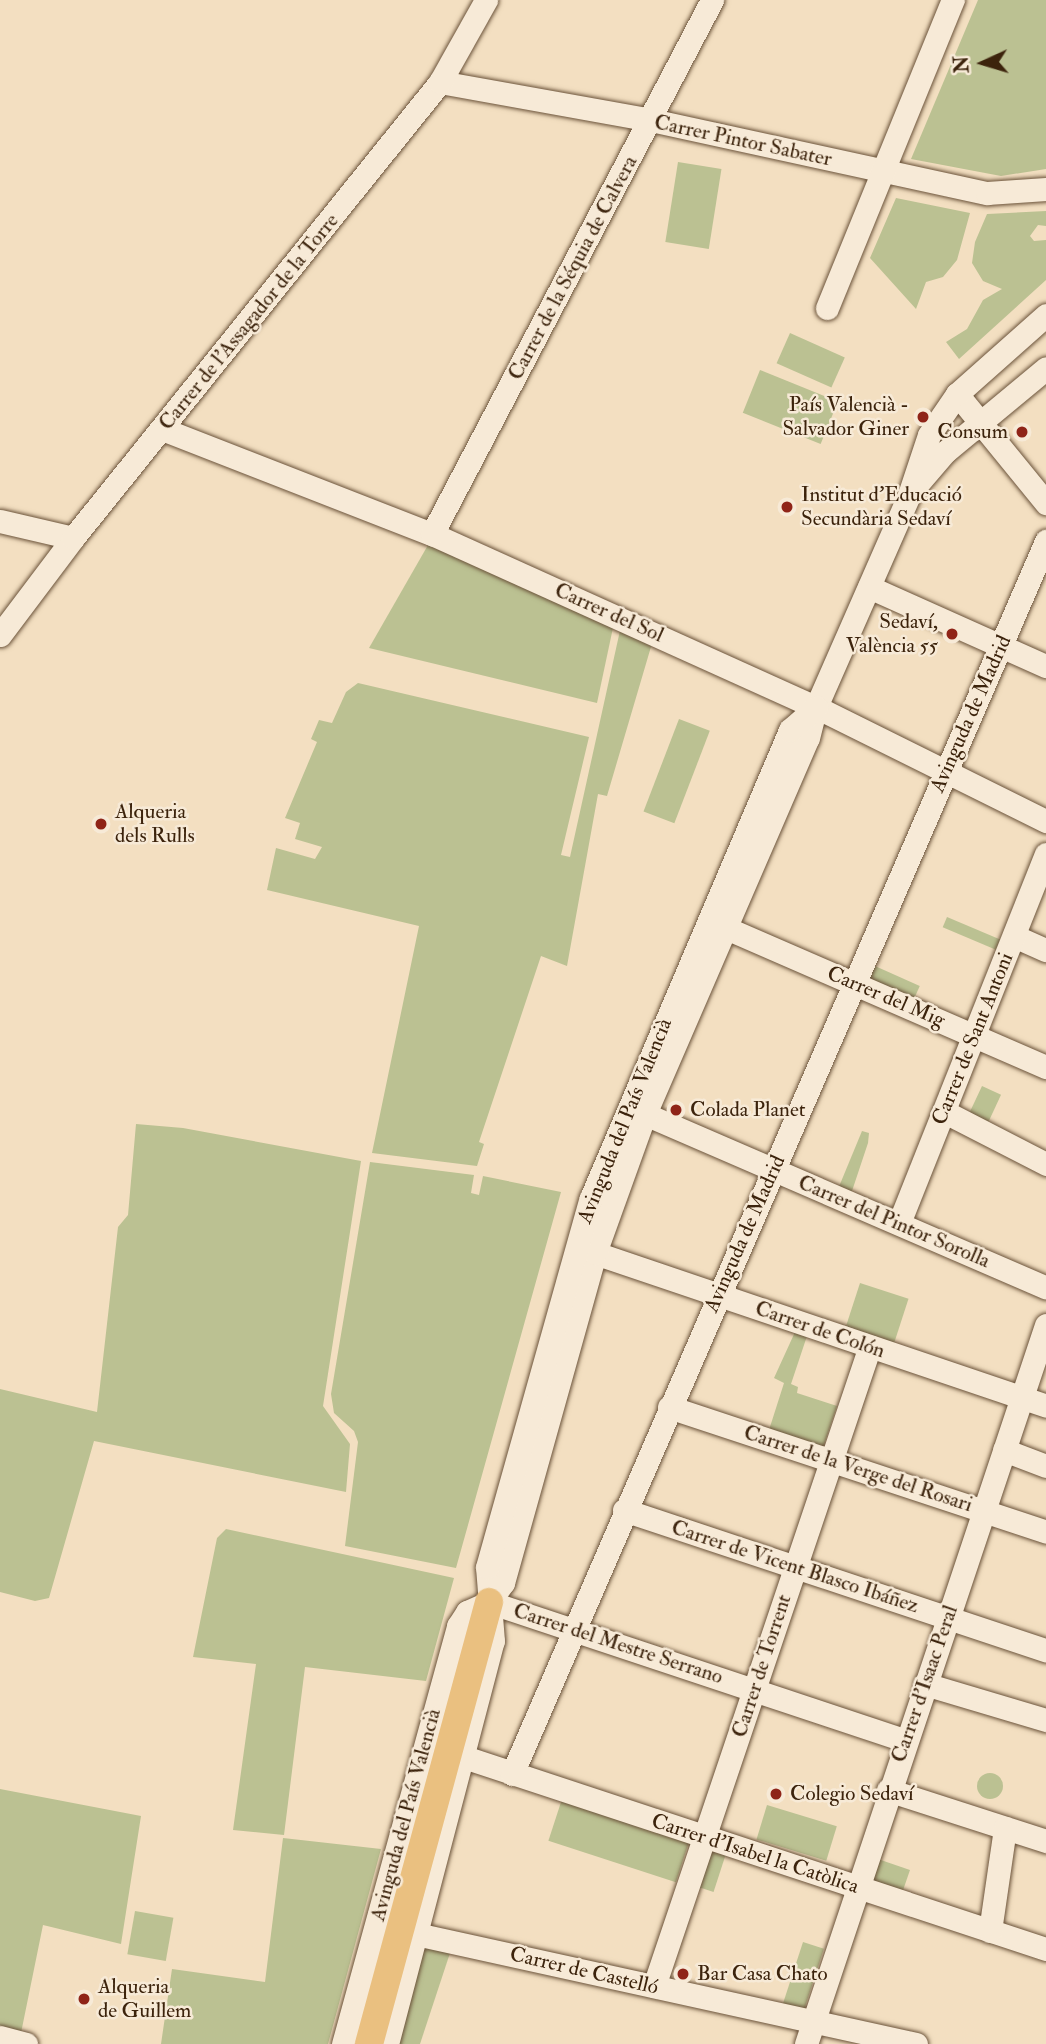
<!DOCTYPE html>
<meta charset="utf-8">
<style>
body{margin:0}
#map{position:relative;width:1046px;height:2044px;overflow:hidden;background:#f3dfc1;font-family:"IM FELL Double Pica",serif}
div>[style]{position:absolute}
.green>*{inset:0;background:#bbc192;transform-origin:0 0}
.round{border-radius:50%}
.roads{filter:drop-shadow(0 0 2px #6a5239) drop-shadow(0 0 2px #6a5239)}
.minor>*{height:23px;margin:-11.5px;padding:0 11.5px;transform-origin:11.5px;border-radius:11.5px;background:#f7ead7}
.major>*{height:28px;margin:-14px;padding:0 14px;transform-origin:14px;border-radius:14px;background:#eac080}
.dots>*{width:19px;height:19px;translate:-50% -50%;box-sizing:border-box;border:4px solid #f7ead7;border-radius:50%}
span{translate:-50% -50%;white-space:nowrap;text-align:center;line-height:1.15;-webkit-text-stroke:5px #f7ead7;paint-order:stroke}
.street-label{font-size:21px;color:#3c230c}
.poi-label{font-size:21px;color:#3c230c}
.right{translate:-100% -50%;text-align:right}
.left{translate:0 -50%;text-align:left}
.north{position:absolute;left:948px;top:28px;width:70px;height:70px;-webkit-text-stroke:5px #f7ead7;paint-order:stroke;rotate:266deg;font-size:19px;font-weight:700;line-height:28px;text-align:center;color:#3c230c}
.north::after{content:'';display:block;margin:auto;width:24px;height:32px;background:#3c230c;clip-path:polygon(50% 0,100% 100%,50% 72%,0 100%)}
</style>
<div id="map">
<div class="green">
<div style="clip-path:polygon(978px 0,1046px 0,1046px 169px,1001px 176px,911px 159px)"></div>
<div style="left:678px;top:162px;width:44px;height:81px;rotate:9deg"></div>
<div style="clip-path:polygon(896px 198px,970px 213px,957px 260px,943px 277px,926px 282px,916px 309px,870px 258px)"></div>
<div style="clip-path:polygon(1046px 211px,1046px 226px,1038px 225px,1030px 236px,1034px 241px,1046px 240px,1046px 280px,959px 359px,946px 342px,967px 329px,983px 300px,1002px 289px,983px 281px,972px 263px,975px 242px,987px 214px)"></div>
<div style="left:790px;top:333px;width:60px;height:33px;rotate:24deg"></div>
<div style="left:760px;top:370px;width:84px;height:46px;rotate:22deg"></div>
<div style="clip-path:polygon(428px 545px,614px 623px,597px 703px,369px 648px)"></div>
<div style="clip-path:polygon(621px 626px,653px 640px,607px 796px,598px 794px,567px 966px,541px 956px,479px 1142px,484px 1144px,477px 1166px,372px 1153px,419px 926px,267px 890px,276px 848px,315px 859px,322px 847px,295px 839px,300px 823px,285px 818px,317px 742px,311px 739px,319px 720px,332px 723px,346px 692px,358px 683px,589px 737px,561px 855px,570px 857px)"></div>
<div style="left:679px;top:719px;width:33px;height:99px;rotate:21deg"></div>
<div style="left:947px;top:917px;width:61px;height:11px;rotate:23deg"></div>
<div style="left:875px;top:966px;width:49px;height:19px;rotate:24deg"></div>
<div style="left:982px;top:1086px;width:21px;height:34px;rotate:25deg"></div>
<div style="clip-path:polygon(136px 1124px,183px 1128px,361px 1161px,323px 1406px,350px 1444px,346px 1492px,94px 1441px,49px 1598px,35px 1601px,0 1592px,0 1389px,97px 1412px,118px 1227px,128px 1215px)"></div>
<div style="clip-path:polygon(862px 1131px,869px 1133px,868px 1143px,851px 1194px,838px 1189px)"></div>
<div style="clip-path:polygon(370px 1162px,474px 1175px,471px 1193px,479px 1195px,483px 1176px,561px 1192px,456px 1568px,345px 1546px,358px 1442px,354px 1431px,334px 1413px,331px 1394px)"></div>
<div style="left:860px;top:1283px;width:51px;height:48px;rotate:18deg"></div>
<div style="clip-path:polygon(795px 1332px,807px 1336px,791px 1384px,798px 1387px,797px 1393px,837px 1406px,823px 1448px,769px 1430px,784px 1383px,774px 1378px)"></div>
<div style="clip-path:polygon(226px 1529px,454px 1578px,426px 1681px,305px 1667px,284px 1835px,233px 1830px,256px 1664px,193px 1657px,217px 1538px)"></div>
<div class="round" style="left:977px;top:1773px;width:26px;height:26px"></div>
<div style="clip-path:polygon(0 1789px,141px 1816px,121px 1944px,43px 1925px,21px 2033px,0 2027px)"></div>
<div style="left:562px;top:1799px;width:134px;height:44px;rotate:18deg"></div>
<div style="left:767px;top:1805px;width:73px;height:36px;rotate:17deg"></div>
<div style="clip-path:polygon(283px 1838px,381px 1849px,328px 2044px,161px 2044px,172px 1969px,265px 1982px)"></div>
<div style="left:711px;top:1848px;width:16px;height:41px;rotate:18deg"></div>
<div style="left:875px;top:1858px;width:37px;height:23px;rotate:19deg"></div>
<div style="left:135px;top:1911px;width:39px;height:44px;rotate:10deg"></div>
<div style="left:803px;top:1942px;width:22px;height:65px;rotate:18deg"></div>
<div style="clip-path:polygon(422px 1947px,450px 1953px,420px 2044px,396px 2044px)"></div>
</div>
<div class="roads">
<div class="minor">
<div style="left:440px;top:82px;width:214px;rotate:10.2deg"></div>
<div style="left:651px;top:120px;width:344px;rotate:12.3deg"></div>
<div style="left:987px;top:193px;width:59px;rotate:-3.9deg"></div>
<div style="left:827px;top:308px;width:333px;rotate:-67.8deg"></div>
<div style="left:957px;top:394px;width:141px;rotate:50.8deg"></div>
<div style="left:162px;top:429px;width:290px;rotate:21.3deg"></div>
<div style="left:432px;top:534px;width:421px;rotate:24.3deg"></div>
<div style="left:816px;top:707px;width:257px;rotate:26.4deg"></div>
<div style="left:914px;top:488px;width:48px;rotate:-49.3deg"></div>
<div style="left:945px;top:452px;width:131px;rotate:-39.7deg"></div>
<div style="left:0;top:521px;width:75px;rotate:13.1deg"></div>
<div style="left:432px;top:534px;width:603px;rotate:-62.33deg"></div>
<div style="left:869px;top:587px;width:194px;rotate:24.1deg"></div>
<div style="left:0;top:635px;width:121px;rotate:-53deg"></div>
<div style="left:73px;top:538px;width:585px;rotate:-51.17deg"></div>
<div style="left:440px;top:82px;width:94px;rotate:-60.7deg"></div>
<div style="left:726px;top:928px;width:349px;rotate:23.5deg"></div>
<div style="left:1014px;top:936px;width:35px;rotate:24deg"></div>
<div style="left:631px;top:1108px;width:452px;rotate:23.4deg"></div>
<div style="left:945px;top:1112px;width:114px;rotate:27.2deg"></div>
<div style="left:899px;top:1223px;width:397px;rotate:-68.3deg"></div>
<div style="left:584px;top:1245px;width:14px;rotate:36deg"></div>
<div style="left:595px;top:1253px;width:476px;rotate:18.7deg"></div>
<div style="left:669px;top:1407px;width:397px;rotate:18.3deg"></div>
<div style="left:1004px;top:1450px;width:45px;rotate:20.9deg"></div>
<div style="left:624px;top:1510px;width:445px;rotate:18.4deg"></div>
<div style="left:489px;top:1602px;width:438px;rotate:18.4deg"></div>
<div style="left:925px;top:1684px;width:126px;rotate:16.6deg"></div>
<div style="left:464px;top:1757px;width:613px;rotate:18.26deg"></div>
<div style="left:512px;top:1774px;width:1344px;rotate:-66.58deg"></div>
<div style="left:888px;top:1790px;width:166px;rotate:17.9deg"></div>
<div style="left:990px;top:1931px;width:104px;rotate:-81.7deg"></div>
<div style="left:416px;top:1934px;width:512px;rotate:12.41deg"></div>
<div style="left:654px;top:1986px;width:675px;rotate:-71.35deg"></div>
<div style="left:0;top:2037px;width:27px;rotate:15deg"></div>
<div style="left:343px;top:2044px;width:434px;rotate:-74.6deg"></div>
<div style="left:458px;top:1626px;width:17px;rotate:-57deg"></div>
<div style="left:467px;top:1612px;width:24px;rotate:-24deg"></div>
<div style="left:489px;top:1602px;width:24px;rotate:-54deg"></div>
<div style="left:503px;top:1583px;width:343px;rotate:-74.4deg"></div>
<div style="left:595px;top:1253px;width:148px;rotate:-70.2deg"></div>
<div style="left:645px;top:1114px;width:410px;rotate:-66.6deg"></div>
<div style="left:808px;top:738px;width:32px;rotate:-76deg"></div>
<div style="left:816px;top:707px;width:232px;rotate:-66.3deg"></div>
<div style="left:909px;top:495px;width:63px;rotate:-71.6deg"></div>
<div style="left:929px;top:435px;width:50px;rotate:-55.7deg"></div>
<div style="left:957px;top:394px;width:119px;rotate:-41.6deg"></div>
<div style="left:387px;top:2044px;width:417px;rotate:-75.3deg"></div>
<div style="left:493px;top:1641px;width:74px;rotate:-94.6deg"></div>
<div style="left:487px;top:1567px;width:383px;rotate:-74.3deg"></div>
<div style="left:591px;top:1198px;width:509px;rotate:-66.96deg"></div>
<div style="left:790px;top:730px;width:35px;rotate:-41deg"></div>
<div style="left:806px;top:2044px;width:758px;rotate:-71.54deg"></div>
</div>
<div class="major">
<div style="left:369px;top:2044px;width:458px;rotate:-74.8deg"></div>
</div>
</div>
<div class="dots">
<div style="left:923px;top:417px;background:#8f2418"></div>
<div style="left:1022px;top:432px;background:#8f2418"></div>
<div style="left:787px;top:507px;background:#8f2418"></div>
<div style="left:952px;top:634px;background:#8f2418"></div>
<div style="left:101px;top:824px;background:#8f2418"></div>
<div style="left:676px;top:1110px;background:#8f2418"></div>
<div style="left:776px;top:1794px;background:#8f2418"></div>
<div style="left:683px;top:1974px;background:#8f2418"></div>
<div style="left:84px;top:1999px;background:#8f2418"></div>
</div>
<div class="street-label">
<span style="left:743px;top:141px;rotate:12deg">Carrer Pintor Sabater</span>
<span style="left:573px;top:268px;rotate:-62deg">Carrer de la Séquia de Calvera</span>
<span style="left:249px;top:322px;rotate:-51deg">Carrer de l'Assagador de la Torre</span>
<span style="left:609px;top:613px;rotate:24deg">Carrer del Sol</span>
<span style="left:971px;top:714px;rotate:-66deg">Avinguda de Madrid</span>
<span style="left:886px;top:997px;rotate:23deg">Carrer del Mig</span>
<span style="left:973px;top:1039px;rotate:-68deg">Carrer de Sant Antoni</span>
<span style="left:625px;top:1121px;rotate:-68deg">Avinguda del País Valencià</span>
<span style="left:894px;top:1222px;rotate:23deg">Carrer del Pintor Sorolla</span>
<span style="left:745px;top:1234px;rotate:-66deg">Avinguda de Madrid</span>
<span style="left:820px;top:1330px;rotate:19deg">Carrer de Colón</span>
<span style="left:858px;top:1469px;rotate:18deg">Carrer de la Verge del Rosari</span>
<span style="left:795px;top:1567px;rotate:18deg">Carrer de Vicent Blasco Ibáñez</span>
<span style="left:618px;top:1644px;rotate:18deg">Carrer del Mestre Serrano</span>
<span style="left:762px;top:1666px;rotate:-72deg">Carrer de Torrent</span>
<span style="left:925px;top:1684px;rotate:-71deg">Carrer d'Isaac Peral</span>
<span style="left:406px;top:1815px;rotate:-75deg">Avinguda del País Valencià</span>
<span style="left:755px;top:1854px;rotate:18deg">Carrer d'Isabel la Catòlica</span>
<span style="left:584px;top:1971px;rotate:13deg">Carrer de Castelló</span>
</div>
<div class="poi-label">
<span class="right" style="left:909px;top:417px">País Valencià -<br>Salvador Giner</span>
<span class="right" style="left:1008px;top:432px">Consum</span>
<span class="left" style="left:801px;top:507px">Institut d'Educació<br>Secundària Sedaví</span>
<span class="right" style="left:938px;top:634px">Sedaví,<br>València 55</span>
<span class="left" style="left:115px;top:824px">Alqueria<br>dels Rulls</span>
<span class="left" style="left:690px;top:1110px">Colada Planet</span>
<span class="left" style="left:790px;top:1794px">Colegio Sedaví</span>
<span class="left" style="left:697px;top:1974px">Bar Casa Chato</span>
<span class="left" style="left:98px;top:1999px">Alqueria<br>de Guillem</span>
</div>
<div class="north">N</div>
</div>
